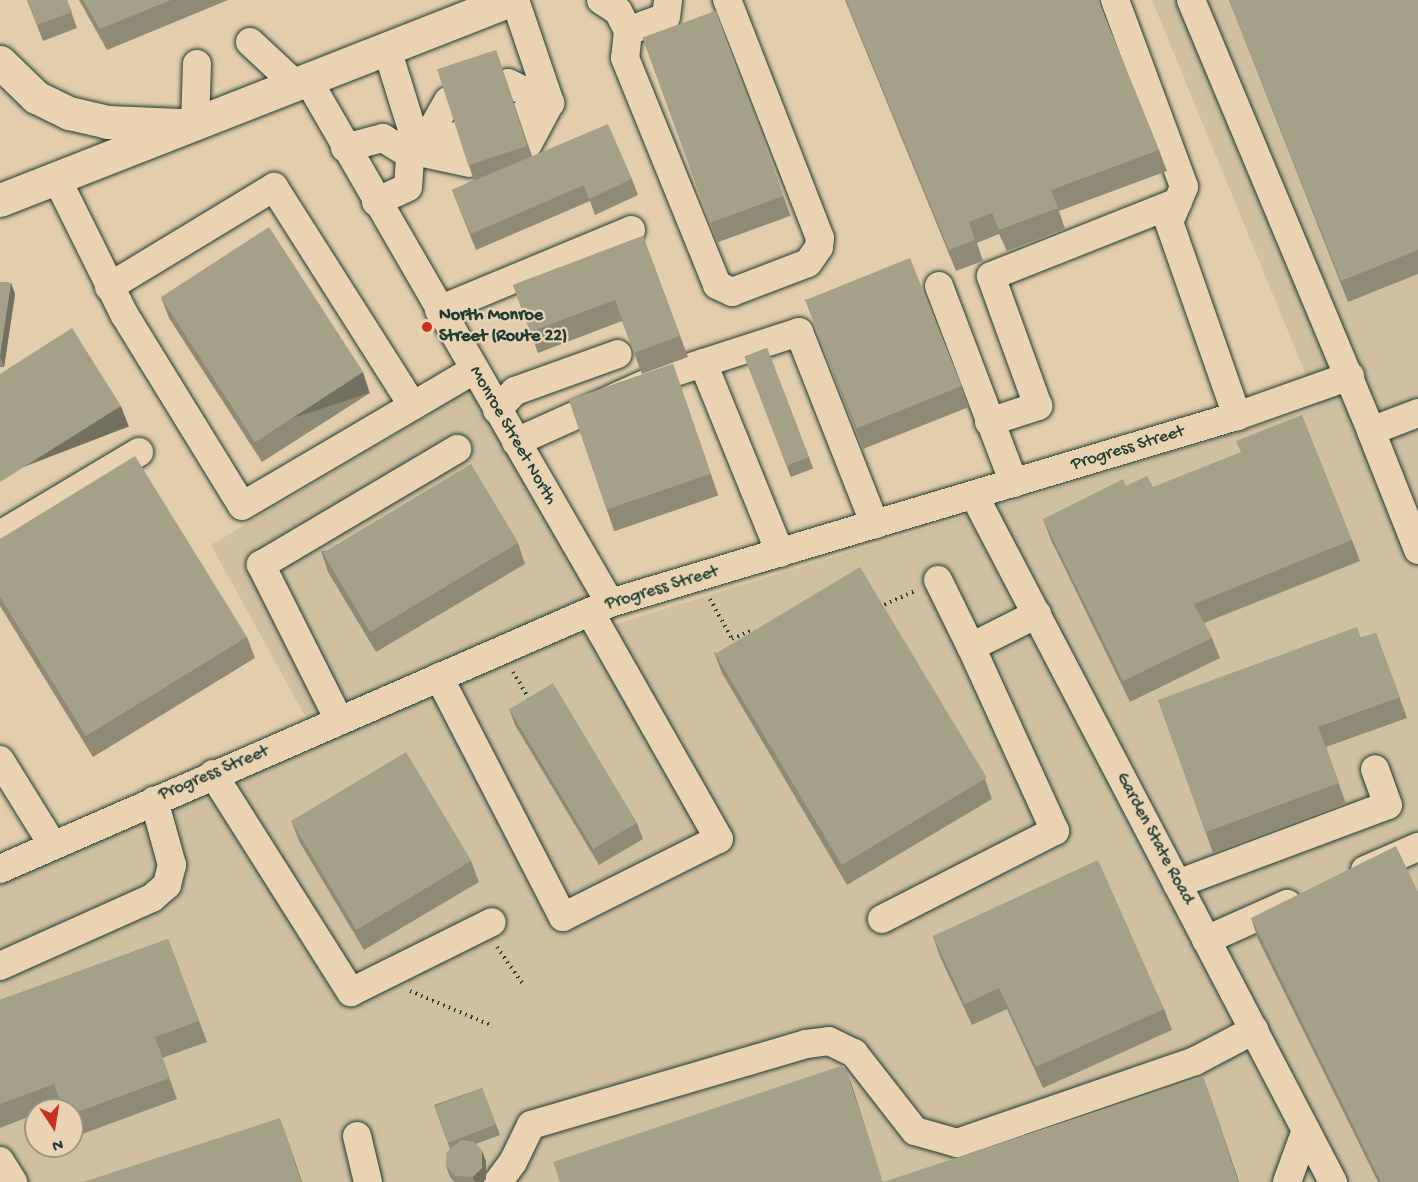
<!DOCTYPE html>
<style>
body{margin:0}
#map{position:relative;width:1418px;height:1182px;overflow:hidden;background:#e2cdad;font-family:"Gochi Hand",sans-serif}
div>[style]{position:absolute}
.built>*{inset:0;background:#d0c0a2}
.path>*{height:4px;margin-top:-2px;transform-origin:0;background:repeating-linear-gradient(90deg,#1f3d34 0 1.5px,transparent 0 6px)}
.roads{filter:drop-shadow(0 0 2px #1f3d34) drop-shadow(0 0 2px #1f3d34)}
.minor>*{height:28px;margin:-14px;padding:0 14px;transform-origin:14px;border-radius:14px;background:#ead3b2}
.highway>*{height:33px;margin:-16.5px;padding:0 16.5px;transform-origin:16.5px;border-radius:16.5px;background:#ead3b2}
.wall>*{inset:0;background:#8e8a75;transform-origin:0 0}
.shaded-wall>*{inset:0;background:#74705f;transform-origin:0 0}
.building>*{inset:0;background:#a5a088;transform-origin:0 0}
.dots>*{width:16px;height:16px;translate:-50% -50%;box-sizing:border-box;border:3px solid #ead3b2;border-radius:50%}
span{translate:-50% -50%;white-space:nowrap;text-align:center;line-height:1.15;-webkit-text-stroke:4.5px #ead3b2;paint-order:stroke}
.poi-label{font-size:18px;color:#1f3d34;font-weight:700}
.left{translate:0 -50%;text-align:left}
.street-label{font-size:18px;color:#1f3d34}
.north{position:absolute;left:24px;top:1098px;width:60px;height:60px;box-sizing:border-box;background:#ead3b2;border:2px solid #999780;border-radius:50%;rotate:168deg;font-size:16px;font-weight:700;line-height:24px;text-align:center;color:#1f3d34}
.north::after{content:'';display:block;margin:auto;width:21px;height:27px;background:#c8321e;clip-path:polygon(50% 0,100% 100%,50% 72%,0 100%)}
</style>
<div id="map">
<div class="built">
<div style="clip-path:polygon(evenodd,1152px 0,1418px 0,1418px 1182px,0 1182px,0 870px,317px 725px,305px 716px,211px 545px,478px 385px,613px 625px,1319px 407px,1152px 0,36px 1110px,72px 1110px,72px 1146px,36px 1146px,36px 1110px)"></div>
</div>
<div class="path">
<div style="left:710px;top:599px;width:46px;rotate:61.2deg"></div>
<div style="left:732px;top:639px;width:24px;rotate:-24deg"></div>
<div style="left:879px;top:607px;width:39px;rotate:-24deg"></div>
<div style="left:513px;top:672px;width:35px;rotate:59deg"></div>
<div style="left:497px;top:947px;width:44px;rotate:55.2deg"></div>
<div style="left:410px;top:991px;width:90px;rotate:22.9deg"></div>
</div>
<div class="roads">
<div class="minor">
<div style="left:515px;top:0;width:109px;rotate:71.2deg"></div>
<div style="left:550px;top:103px;width:47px;rotate:118.2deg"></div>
<div style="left:601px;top:0;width:20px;rotate:33deg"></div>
<div style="left:618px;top:11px;width:22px;rotate:63deg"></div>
<div style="left:628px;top:31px;width:27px;rotate:96deg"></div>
<div style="left:625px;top:58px;width:245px;rotate:67.9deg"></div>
<div style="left:717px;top:285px;width:17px;rotate:25deg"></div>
<div style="left:732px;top:292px;width:81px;rotate:-20.9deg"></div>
<div style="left:808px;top:263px;width:19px;rotate:-55deg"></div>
<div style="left:819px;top:247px;width:9px;rotate:-84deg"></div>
<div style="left:820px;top:238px;width:256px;rotate:-111.3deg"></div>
<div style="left:1115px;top:0;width:199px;rotate:69.7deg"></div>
<div style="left:1184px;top:187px;width:38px;rotate:113deg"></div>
<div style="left:1169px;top:222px;width:206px;rotate:70.7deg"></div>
<div style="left:1191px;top:0;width:467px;rotate:67.3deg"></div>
<div style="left:628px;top:31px;width:40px;rotate:-20.2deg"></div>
<div style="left:666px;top:17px;width:17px;rotate:-83deg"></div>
<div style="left:250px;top:42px;width:63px;rotate:43.1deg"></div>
<div style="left:387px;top:49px;width:108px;rotate:72.7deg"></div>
<div style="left:308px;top:80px;width:604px;rotate:60deg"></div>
<div style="left:508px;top:83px;width:47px;rotate:25.5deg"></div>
<div style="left:550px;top:103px;width:34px;rotate:157deg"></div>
<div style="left:195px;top:126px;width:62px;rotate:-88.2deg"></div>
<div style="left:459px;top:135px;width:43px;rotate:157deg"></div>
<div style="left:419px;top:152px;width:51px;rotate:12.4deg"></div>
<div style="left:345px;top:148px;width:39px;rotate:-15deg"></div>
<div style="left:383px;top:138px;width:32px;rotate:32deg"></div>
<div style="left:57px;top:179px;width:151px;rotate:63.6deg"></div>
<div style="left:124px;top:314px;width:225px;rotate:58.4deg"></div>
<div style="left:242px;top:506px;width:269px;rotate:-30.4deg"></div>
<div style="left:376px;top:202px;width:35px;rotate:-25deg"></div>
<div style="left:408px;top:187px;width:32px;rotate:-86deg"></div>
<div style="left:410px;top:155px;width:9px;rotate:-18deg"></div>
<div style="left:419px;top:152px;width:59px;rotate:-60.4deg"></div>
<div style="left:939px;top:286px;width:211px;rotate:69.2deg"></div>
<div style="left:109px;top:287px;width:193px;rotate:-31.2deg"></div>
<div style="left:274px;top:187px;width:259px;rotate:57.6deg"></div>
<div style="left:439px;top:310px;width:208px;rotate:-22.6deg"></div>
<div style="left:703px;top:363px;width:205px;rotate:67.9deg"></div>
<div style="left:497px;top:410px;width:26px;rotate:-47deg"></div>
<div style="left:515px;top:391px;width:109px;rotate:-19.8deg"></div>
<div style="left:1418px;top:413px;width:50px;rotate:159deg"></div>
<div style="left:1371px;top:431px;width:128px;rotate:68.4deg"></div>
<div style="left:989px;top:422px;width:52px;rotate:-18.1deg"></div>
<div style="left:1038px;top:406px;width:138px;rotate:-109.9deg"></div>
<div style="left:991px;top:276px;width:201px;rotate:-21.6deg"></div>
<div style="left:516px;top:442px;width:161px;rotate:-24.2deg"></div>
<div style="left:663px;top:376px;width:143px;rotate:-17.9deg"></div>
<div style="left:799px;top:332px;width:207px;rotate:68.5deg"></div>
<div style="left:974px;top:495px;width:775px;rotate:62.41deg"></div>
<div style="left:0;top:535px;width:162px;rotate:-30.8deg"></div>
<div style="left:938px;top:580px;width:75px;rotate:63.8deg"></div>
<div style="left:439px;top:677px;width:270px;rotate:62.7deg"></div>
<div style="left:563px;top:917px;width:174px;rotate:-26.6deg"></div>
<div style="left:719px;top:839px;width:261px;rotate:-119.6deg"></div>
<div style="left:339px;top:720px;width:174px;rotate:-116.7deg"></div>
<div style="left:261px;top:565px;width:228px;rotate:-30.6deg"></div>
<div style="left:0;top:760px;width:99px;rotate:58.2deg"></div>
<div style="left:213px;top:774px;width:258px;rotate:57.7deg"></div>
<div style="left:351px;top:992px;width:157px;rotate:-26.4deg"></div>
<div style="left:0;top:869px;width:665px;rotate:-23.56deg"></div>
<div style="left:610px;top:603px;width:654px;rotate:-16.61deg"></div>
<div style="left:1237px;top:416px;width:120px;rotate:-19.5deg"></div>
<div style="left:1365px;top:870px;width:58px;rotate:-23.5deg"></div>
<div style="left:1177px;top:884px;width:225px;rotate:-20.5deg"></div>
<div style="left:1388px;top:805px;width:38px;rotate:-110deg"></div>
<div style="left:882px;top:919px;width:194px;rotate:-27deg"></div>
<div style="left:1055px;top:831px;width:202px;rotate:-114.5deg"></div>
<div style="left:971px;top:647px;width:74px;rotate:-26.6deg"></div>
<div style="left:1206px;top:940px;width:89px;rotate:-24deg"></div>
<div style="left:0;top:966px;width:167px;rotate:-24.1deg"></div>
<div style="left:152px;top:898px;width:20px;rotate:-41deg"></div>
<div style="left:167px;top:885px;width:21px;rotate:-76deg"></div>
<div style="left:172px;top:865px;width:67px;rotate:-105.5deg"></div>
<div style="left:357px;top:1136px;width:47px;rotate:76.6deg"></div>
<div style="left:0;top:1161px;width:25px;rotate:58deg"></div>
<div style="left:498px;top:1182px;width:25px;rotate:-53deg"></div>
<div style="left:513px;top:1162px;width:41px;rotate:-64.1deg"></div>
<div style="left:531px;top:1125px;width:287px;rotate:-16.4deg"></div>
<div style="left:806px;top:1044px;width:23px;rotate:-7deg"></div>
<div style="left:829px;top:1041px;width:28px;rotate:26deg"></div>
<div style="left:854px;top:1053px;width:99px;rotate:52deg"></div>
<div style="left:915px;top:1131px;width:44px;rotate:15.9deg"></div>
<div style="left:957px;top:1143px;width:252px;rotate:-19deg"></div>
<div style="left:1195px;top:1061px;width:67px;rotate:-27.7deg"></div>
<div style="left:1287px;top:1182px;width:55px;rotate:-69.9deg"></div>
</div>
<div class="highway">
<div style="left:0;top:62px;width:50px;rotate:44.2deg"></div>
<div style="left:36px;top:97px;width:37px;rotate:26deg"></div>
<div style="left:69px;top:113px;width:39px;rotate:13deg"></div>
<div style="left:107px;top:122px;width:73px;rotate:2.4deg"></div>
<div style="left:0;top:200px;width:548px;rotate:-21.41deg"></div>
</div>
</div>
<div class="wall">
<div style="clip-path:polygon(27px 0,67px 0,77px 28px,43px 41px)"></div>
<div style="clip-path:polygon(79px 0,228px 0,107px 50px)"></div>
<div style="clip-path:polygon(845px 0,1098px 0,1159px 150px,1167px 171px,1059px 211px,1065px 229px,1007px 251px,999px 234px,977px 243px,983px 261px,956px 271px)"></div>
<div style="clip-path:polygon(1229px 0,1418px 0,1418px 274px,1348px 302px)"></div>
<div style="left:716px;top:11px;width:218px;height:78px;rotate:70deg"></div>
<div style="clip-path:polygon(496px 50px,532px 156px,632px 179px,638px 195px,595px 215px,590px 201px,476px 250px,452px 190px,474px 180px,469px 166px)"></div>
<div style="clip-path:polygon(643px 236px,688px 357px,642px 374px,622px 321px,538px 353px,513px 285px)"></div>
<div style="clip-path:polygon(0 282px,11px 283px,15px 294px,4px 367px,0 367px)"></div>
<div style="clip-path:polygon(161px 297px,370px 393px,262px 462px,169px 318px)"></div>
<div style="clip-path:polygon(805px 299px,961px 386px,969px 407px,863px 449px)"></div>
<div style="left:767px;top:348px;width:129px;height:24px;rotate:69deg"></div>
<div style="left:673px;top:364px;width:139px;height:110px;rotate:71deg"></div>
<div style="clip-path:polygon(1126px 486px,1153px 487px,1352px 540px,1360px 561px,1204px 623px,1212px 638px,1220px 658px,1130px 702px,1051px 540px,1043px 519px)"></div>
<div style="clip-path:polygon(0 539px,247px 637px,255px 658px,93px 757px,0 606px)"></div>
<div style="clip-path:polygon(518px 543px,525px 564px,376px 652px,328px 572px,321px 551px)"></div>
<div style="clip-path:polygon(1376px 633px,1407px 718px,1326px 747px,1346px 804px,1213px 853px,1158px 700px)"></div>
<div style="clip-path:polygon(714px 652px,985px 779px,992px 799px,847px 885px,722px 673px)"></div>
<div style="clip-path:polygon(509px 709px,637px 823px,643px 839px,599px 865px,515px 725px)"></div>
<div style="clip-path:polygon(291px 820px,471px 861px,479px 882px,364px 950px,299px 841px)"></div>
<div style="clip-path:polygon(1251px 918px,1418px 1182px,1378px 1182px,1258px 939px)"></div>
<div style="clip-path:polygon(933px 936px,1164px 1009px,1172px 1030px,1043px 1088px,1007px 1009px,972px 1025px,940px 957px)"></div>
<div style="clip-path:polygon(168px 939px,207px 1042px,162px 1058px,177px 1099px,74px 1137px,72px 1133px,72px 1110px,62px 1105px,48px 1110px,36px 1110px,36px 1114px,0 1128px,0 1000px)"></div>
<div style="clip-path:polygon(482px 1088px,500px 1135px,476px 1144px,482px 1151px,486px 1161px,486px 1179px,483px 1182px,454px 1182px,450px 1177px,446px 1166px,450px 1149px,434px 1105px)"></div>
</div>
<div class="shaded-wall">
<div style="clip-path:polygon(11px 283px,15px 294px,4px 367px,0 356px)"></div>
<div style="left:363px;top:372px;width:22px;height:128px;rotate:72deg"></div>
<div style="left:121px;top:406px;width:22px;height:143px;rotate:69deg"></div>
<div style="clip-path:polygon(844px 1065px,852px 1086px,883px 1182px)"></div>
<div style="clip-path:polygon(1203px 1076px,1210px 1096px,1239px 1182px,1238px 1182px)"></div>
<div style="clip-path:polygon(280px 1118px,287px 1138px,302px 1182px,301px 1182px)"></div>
<div style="clip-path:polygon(482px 1151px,486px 1161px,486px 1179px,483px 1182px,475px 1182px,473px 1177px)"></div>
</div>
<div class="building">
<div style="clip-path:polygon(28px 0,67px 0,72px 12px,37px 25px)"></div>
<div style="clip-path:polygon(83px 0,171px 0,100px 29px)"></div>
<div style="clip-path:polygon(846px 0,1098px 0,1159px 150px,1051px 190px,1058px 208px,999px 230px,992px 213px,969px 222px,975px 240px,949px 250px)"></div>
<div style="clip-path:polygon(1229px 0,1418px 0,1418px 250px,1341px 281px)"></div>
<div style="left:716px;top:11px;width:197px;height:78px;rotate:70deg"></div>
<div style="left:496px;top:50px;width:101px;height:62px;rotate:72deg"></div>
<div style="clip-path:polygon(608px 124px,632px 179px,589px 199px,584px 185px,471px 234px,452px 190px)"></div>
<div style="left:269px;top:227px;width:173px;height:129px;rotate:57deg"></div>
<div style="clip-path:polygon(643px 236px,680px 336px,634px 353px,615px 300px,530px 332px,513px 285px)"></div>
<div style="left:910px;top:258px;width:138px;height:113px;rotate:68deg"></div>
<div style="clip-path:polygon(0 282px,11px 283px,0 356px)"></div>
<div style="clip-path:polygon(72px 328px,121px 406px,0 482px,0 374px)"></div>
<div style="left:767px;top:348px;width:117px;height:24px;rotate:69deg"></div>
<div style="left:673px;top:364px;width:116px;height:110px;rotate:71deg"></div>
<div style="clip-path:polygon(1302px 415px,1352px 540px,1194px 604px,1212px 638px,1123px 681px,1043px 519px,1123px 479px,1126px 486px,1147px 476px,1153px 487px,1241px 452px,1236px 441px)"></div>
<div style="clip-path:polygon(135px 456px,247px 637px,86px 736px,0 597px,0 539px)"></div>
<div style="left:471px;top:464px;width:92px;height:173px;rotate:59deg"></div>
<div style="left:860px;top:567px;width:246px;height:169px;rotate:59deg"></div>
<div style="clip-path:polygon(1357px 627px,1361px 638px,1376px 633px,1400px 697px,1318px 727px,1339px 783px,1206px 832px,1158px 700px)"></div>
<div style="left:553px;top:683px;width:163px;height:51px;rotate:59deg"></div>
<div style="left:406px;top:752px;width:127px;height:134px;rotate:59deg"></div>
<div style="clip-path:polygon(1396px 846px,1418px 892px,1418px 1182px,1381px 1182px,1251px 918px)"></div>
<div style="clip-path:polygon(1098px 860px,1164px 1009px,1036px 1067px,999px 988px,965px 1004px,933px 936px)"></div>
<div style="clip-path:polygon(168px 939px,199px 1021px,155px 1037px,170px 1078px,72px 1114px,72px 1110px,64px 1110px,54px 1084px,0 1104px,0 1000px)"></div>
<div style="clip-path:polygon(844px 1065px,883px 1182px,1203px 1076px,1238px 1182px,560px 1182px,553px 1162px)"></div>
<div style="left:482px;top:1088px;width:39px;height:51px;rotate:69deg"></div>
<div style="clip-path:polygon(280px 1118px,301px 1182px,83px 1182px)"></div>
<div style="clip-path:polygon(461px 1140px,474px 1142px,482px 1151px,482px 1168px,473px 1177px,455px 1176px,446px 1166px,446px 1153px)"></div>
</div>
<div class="dots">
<div style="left:427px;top:327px;background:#c8321e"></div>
</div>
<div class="poi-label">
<span class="left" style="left:439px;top:327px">North Monroe<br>Street (Route 22)</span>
</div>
<div class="street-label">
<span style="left:512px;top:436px;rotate:60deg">Monroe Street North</span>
<span style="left:1128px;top:449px;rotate:-17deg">Progress Street</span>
<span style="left:662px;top:589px;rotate:-17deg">Progress Street</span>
<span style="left:214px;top:774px;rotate:-23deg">Progress Street</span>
<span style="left:1154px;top:839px;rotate:62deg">Garden State Road</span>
</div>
<div class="north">N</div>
</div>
